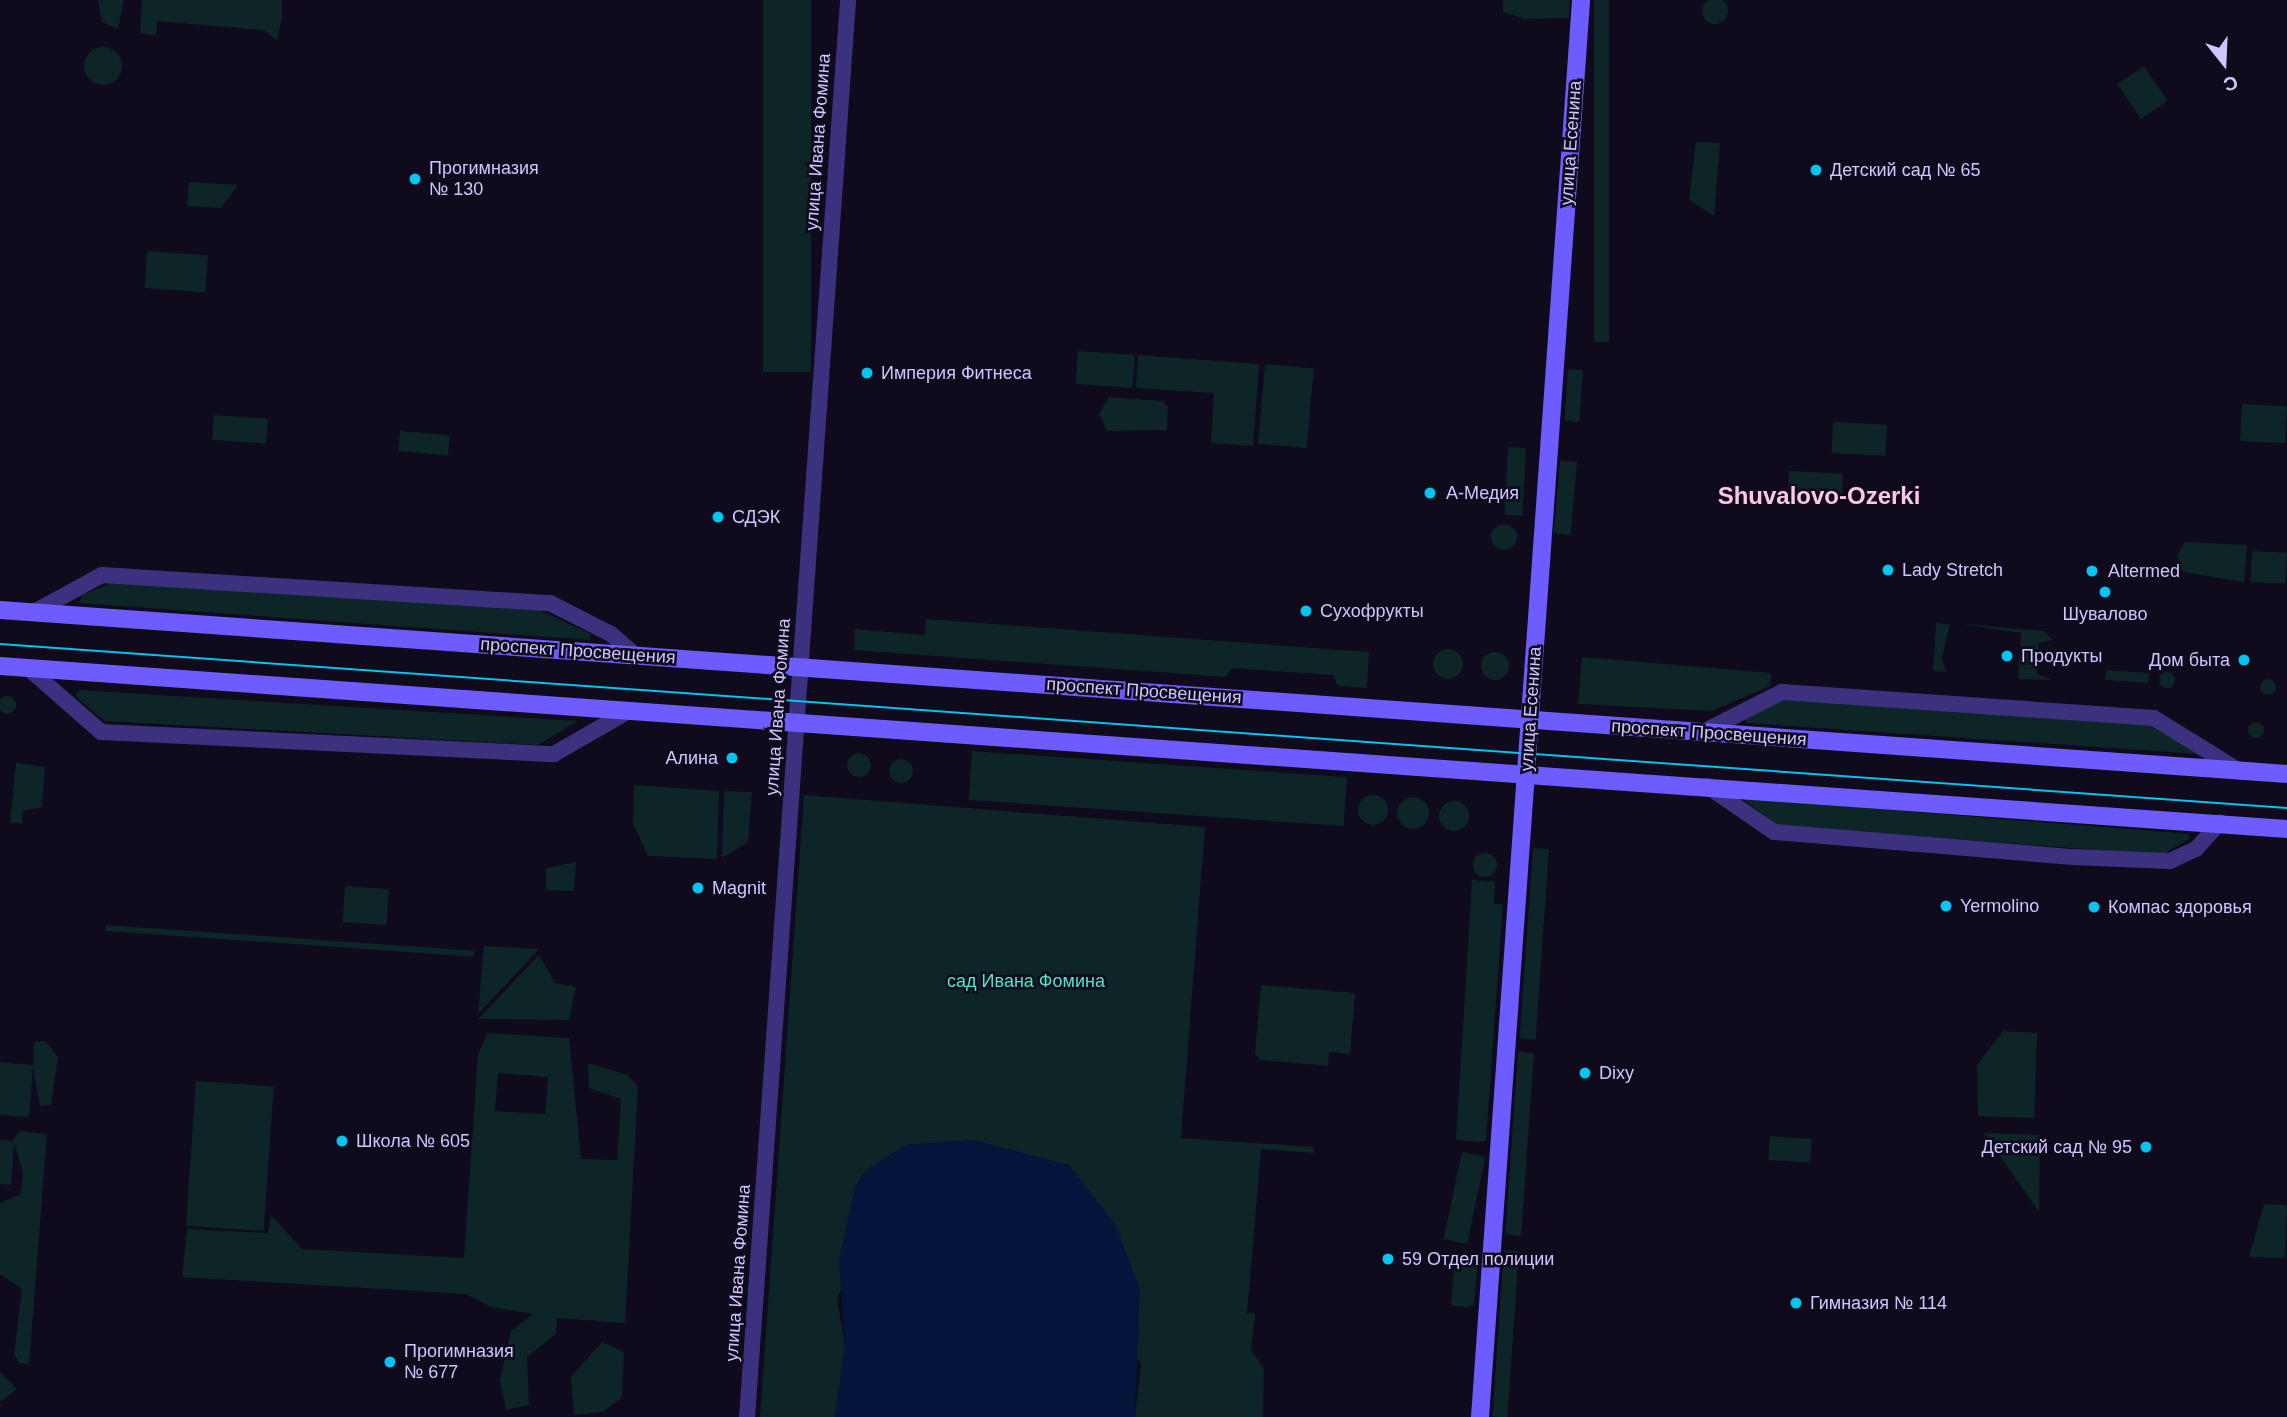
<!DOCTYPE html>
<meta charset="utf-8">
<style>
body{margin:0}
#map{position:relative;width:2287px;height:1417px;overflow:hidden;background:#0f0a1c;font-family:Arial,sans-serif}
div>[style]{position:absolute}
.green>*{inset:0;background:#0d2527;transform-origin:0 0}
.round{border-radius:50%}
.water>*{inset:0;background:#05143a}
.street>*{height:16px;margin:-8px;padding:0 8px;transform-origin:8px;border-radius:8px;background:#3b317f}
.secondary>*{height:18px;margin:-9px;padding:0 9px;transform-origin:9px;border-radius:9px;background:#6d5cff}
.tram>*{height:2px;margin:-1px;padding:0 1px;transform-origin:1px;border-radius:1px;background:#00c5f0}
.dots>*{width:19px;height:19px;translate:-50% -50%;box-sizing:border-box;border:4px solid #0f0a1c;border-radius:50%}
span{translate:-50% -50%;white-space:nowrap;text-align:center;line-height:1.15;-webkit-text-stroke:5px #0f0a1c;paint-order:stroke}
.street-label{font-size:18px;color:#d0c5ff}
.poi-label{font-size:18px;color:#d0c5ff}
.left{translate:0 -50%;text-align:left}
.right{translate:-100% -50%;text-align:right}
.park-label{font-size:18px;color:#4be6cb}
.district-label{font-size:24px;color:#ffc7e6;font-weight:700}
.north{position:absolute;left:2189px;top:28px;width:70px;height:70px;-webkit-text-stroke:5px #0f0a1c;paint-order:stroke;rotate:162deg;font-size:19px;font-weight:700;line-height:28px;text-align:center;color:#d0c5ff}
.north::after{content:'';display:block;margin:auto;width:24px;height:32px;background:#d0c5ff;clip-path:polygon(50% 0,100% 100%,50% 72%,0 100%)}
</style>
<div id="map">
<div class="green">
<div class="round" style="left:1702px;top:-2px;width:26px;height:26px"></div>
<div style="clip-path:polygon(98px 0,124px 0,118px 29px,102px 22px)"></div>
<div style="clip-path:polygon(142px 0,282px 0,282px 18px,277px 40px,263px 30px,157px 21px,156px 36px,140px 33px)"></div>
<div style="left:763px;top:0;width:48px;height:372px"></div>
<div style="clip-path:polygon(1503px 0,1570px 0,1569px 18px,1525px 19px,1503px 12px)"></div>
<div style="left:1594px;top:0;width:15px;height:342px"></div>
<div class="round" style="left:84px;top:47px;width:38px;height:38px"></div>
<div style="left:2144px;top:66px;width:42px;height:32px;rotate:56deg"></div>
<div style="clip-path:polygon(1696px 142px,1720px 143px,1714px 216px,1689px 200px)"></div>
<div style="clip-path:polygon(189px 182px,238px 185px,221px 208px,187px 206px)"></div>
<div style="left:147px;top:251px;width:61px;height:37px;rotate:4deg"></div>
<div style="left:1078px;top:351px;width:57px;height:33px;rotate:4deg"></div>
<div style="clip-path:polygon(1138px 355px,1259px 364px,1253px 446px,1211px 443px,1214px 393px,1136px 388px)"></div>
<div style="left:1265px;top:364px;width:49px;height:80px;rotate:5deg"></div>
<div style="left:1568px;top:369px;width:15px;height:52px;rotate:4deg"></div>
<div style="clip-path:polygon(1109px 397px,1162px 401px,1168px 407px,1167px 430px,1107px 431px,1099px 414px)"></div>
<div style="left:2242px;top:404px;width:45px;height:37px;rotate:3deg"></div>
<div style="left:214px;top:415px;width:54px;height:25px;rotate:4deg"></div>
<div style="left:1833px;top:422px;width:54px;height:31px;rotate:3deg"></div>
<div style="left:400px;top:431px;width:50px;height:20px;rotate:5deg"></div>
<div style="left:1508px;top:447px;width:18px;height:68px;rotate:3deg"></div>
<div style="left:1577px;top:462px;width:73px;height:17px;rotate:95deg"></div>
<div style="left:1789px;top:471px;width:54px;height:28px;rotate:3deg"></div>
<div class="round" style="left:1491px;top:524px;width:26px;height:26px"></div>
<div style="clip-path:polygon(2185px 542px,2247px 545px,2244px 582px,2183px 572px,2177px 555px)"></div>
<div style="left:2252px;top:551px;width:35px;height:31px;rotate:3deg"></div>
<div style="clip-path:polygon(116px 581px,535px 608px,591px 634px,590px 640px,79px 603px,82px 595px)"></div>
<div style="clip-path:polygon(926px 619px,1369px 652px,1367px 688px,1338px 686px,1333px 675px,1232px 668px,1226px 677px,854px 650px,855px 629px,925px 635px)"></div>
<div style="clip-path:polygon(1936px 623px,1950px 624px,1942px 658px,1946px 672px,1933px 671px)"></div>
<div style="clip-path:polygon(1960px 624px,2044px 631px,2053px 640px,2039px 643px,2037px 674px,2051px 680px,2018px 679px,2021px 633px)"></div>
<div class="round" style="left:1433px;top:649px;width:30px;height:30px"></div>
<div class="round" style="left:1481px;top:652px;width:28px;height:28px"></div>
<div style="clip-path:polygon(1582px 657px,1771px 673px,1770px 686px,1712px 711px,1578px 704px)"></div>
<div style="left:2106px;top:670px;width:43px;height:10px;rotate:4deg"></div>
<div class="round" style="left:2159px;top:672px;width:16px;height:16px"></div>
<div class="round" style="left:2260px;top:679px;width:16px;height:16px"></div>
<div style="clip-path:polygon(78px 690px,578px 721px,538px 745px,104px 721px,76px 697px)"></div>
<div class="round" style="left:-2px;top:696px;width:18px;height:18px"></div>
<div style="clip-path:polygon(1782px 698px,2152px 725px,2200px 754px,1746px 723px,1746px 716px)"></div>
<div class="round" style="left:2248px;top:722px;width:16px;height:16px"></div>
<div style="left:972px;top:751px;width:376px;height:49px;rotate:4deg"></div>
<div class="round" style="left:847px;top:753px;width:24px;height:24px"></div>
<div class="round" style="left:889px;top:759px;width:24px;height:24px"></div>
<div style="clip-path:polygon(16px 763px,45px 767px,42px 807px,23px 811px,22px 823px,10px 823px)"></div>
<div style="clip-path:polygon(634px 785px,719px 791px,717px 859px,648px 856px,633px 823px)"></div>
<div style="clip-path:polygon(724px 791px,752px 792px,748px 842px,722px 858px)"></div>
<div class="round" style="left:1358px;top:795px;width:30px;height:30px"></div>
<div style="clip-path:polygon(804px 795px,1205px 827px,1181px 1138px,1314px 1147px,1314px 1153px,1261px 1149px,1247px 1313px,1255px 1314px,1251px 1351px,1264px 1368px,1263px 1417px,1135px 1417px,1141px 1364px,974px 1140px,905px 1145px,837px 1298px,845px 1346px,835px 1417px,760px 1417px)"></div>
<div class="round" style="left:1397px;top:797px;width:32px;height:32px"></div>
<div style="clip-path:polygon(1742px 798px,2189px 834px,2189px 839px,2162px 855px,1776px 825px)"></div>
<div class="round" style="left:1439px;top:801px;width:30px;height:30px"></div>
<div style="left:1533px;top:848px;width:16px;height:191px;rotate:4deg"></div>
<div class="round" style="left:1473px;top:853px;width:24px;height:24px"></div>
<div style="clip-path:polygon(576px 862px,574px 891px,546px 890px,546px 868px)"></div>
<div style="clip-path:polygon(1472px 880px,1495px 882px,1494px 904px,1503px 904px,1486px 1140px,1480px 1142px,1456px 1140px)"></div>
<div style="left:345px;top:886px;width:44px;height:36px;rotate:4deg"></div>
<div style="left:106px;top:925px;width:369px;height:6px;rotate:4deg"></div>
<div style="clip-path:polygon(484px 946px,539px 949px,478px 1014px)"></div>
<div style="clip-path:polygon(539px 955px,555px 983px,576px 987px,569px 1020px,478px 1019px)"></div>
<div style="clip-path:polygon(1261px 985px,1355px 993px,1350px 1054px,1329px 1052px,1328px 1066px,1261px 1060px,1255px 1054px)"></div>
<div style="clip-path:polygon(2003px 1031px,2037px 1033px,2034px 1118px,1978px 1116px,1977px 1065px)"></div>
<div style="clip-path:polygon(evenodd,488px 1033px,569px 1038px,581px 1159px,617px 1160px,621px 1099px,589px 1088px,588px 1063px,628px 1075px,638px 1087px,625px 1323px,557px 1318px,556px 1334px,527px 1357px,529px 1405px,506px 1410px,500px 1380px,511px 1331px,533px 1314px,491px 1307px,466px 1294px,182px 1277px,187px 1229px,268px 1233px,271px 1215px,302px 1249px,464px 1258px,478px 1054px,488px 1033px,498px 1073px,548px 1077px,545px 1114px,495px 1111px,498px 1073px)"></div>
<div style="clip-path:polygon(46px 1041px,58px 1057px,51px 1105px,40px 1106px,33px 1066px,29px 1117px,0 1115px,0 1062px,33px 1065px,34px 1042px)"></div>
<div style="left:1518px;top:1052px;width:16px;height:183px;rotate:4deg"></div>
<div style="left:196px;top:1081px;width:78px;height:145px;rotate:4deg"></div>
<div style="clip-path:polygon(19px 1131px,47px 1134px,29px 1364px,19px 1363px,14px 1354px,22px 1289px,0 1274px,0 1203px,21px 1194px,23px 1172px,14px 1143px,11px 1185px,0 1184px,0 1140px,13px 1141px)"></div>
<div style="clip-path:polygon(1984px 1133px,2040px 1135px,2039px 1212px)"></div>
<div style="left:1770px;top:1136px;width:42px;height:24px;rotate:4deg"></div>
<div style="left:1462px;top:1152px;width:24px;height:89px;rotate:12deg"></div>
<div style="clip-path:polygon(2264px 1204px,2287px 1205px,2285px 1258px,2249px 1257px)"></div>
<div style="left:1504px;top:1250px;width:15px;height:167px;rotate:4deg"></div>
<div style="clip-path:polygon(1455px 1255px,1478px 1257px,1474px 1305px,1468px 1307px,1451px 1306px)"></div>
<div style="clip-path:polygon(602px 1342px,624px 1352px,622px 1397px,603px 1412px,574px 1415px,571px 1377px)"></div>
<div style="clip-path:polygon(0 1372px,17px 1389px,2px 1401px,0 1401px)"></div>
</div>
<div class="water">
<div style="clip-path:polygon(974px 1140px,1069px 1165px,1115px 1224px,1140px 1289px,1135px 1417px,835px 1417px,845px 1346px,839px 1259px,855px 1187px,865px 1171px,905px 1145px)"></div>
</div>
<div class="street">
<div style="left:34px;top:612px;width:77px;rotate:-28.6deg"></div>
<div style="left:102px;top:575px;width:449px;rotate:3.6deg"></div>
<div style="left:550px;top:603px;width:68px;rotate:26.9deg"></div>
<div style="left:611px;top:634px;width:32px;rotate:41deg"></div>
<div style="left:28px;top:668px;width:97px;rotate:41.2deg"></div>
<div style="left:101px;top:732px;width:454px;rotate:2.8deg"></div>
<div style="left:554px;top:754px;width:84px;rotate:-29.9deg"></div>
<div style="left:1703px;top:732px;width:89px;rotate:-26.9deg"></div>
<div style="left:1782px;top:692px;width:373px;rotate:4deg"></div>
<div style="left:2154px;top:718px;width:102px;rotate:31.8deg"></div>
<div style="left:1707px;top:786px;width:81px;rotate:34.5deg"></div>
<div style="left:1774px;top:832px;width:300px;rotate:4.8deg"></div>
<div style="left:2073px;top:857px;width:97px;rotate:2.4deg"></div>
<div style="left:2170px;top:861px;width:29px;rotate:-25deg"></div>
<div style="left:2196px;top:849px;width:36px;rotate:-48deg"></div>
<div style="left:747px;top:1417px;width:1421px;rotate:-85.92deg"></div>
</div>
<div class="secondary">
<div style="left:0;top:610px;width:2293px;rotate:4.1deg"></div>
<div style="left:0;top:666px;width:2293px;rotate:4.08deg"></div>
<div style="left:1480px;top:1417px;width:1421px;rotate:-85.92deg"></div>
</div>
<div class="tram">
<div style="left:0;top:644px;width:2293px;rotate:4.1deg"></div>
</div>
<div class="dots">
<div style="left:1816px;top:170px;background:#00c5f0"></div>
<div style="left:415px;top:179px;background:#00c5f0"></div>
<div style="left:867px;top:373px;background:#00c5f0"></div>
<div style="left:1430px;top:493px;background:#00c5f0"></div>
<div style="left:718px;top:517px;background:#00c5f0"></div>
<div style="left:1888px;top:570px;background:#00c5f0"></div>
<div style="left:2092px;top:571px;background:#00c5f0"></div>
<div style="left:2105px;top:592px;background:#00c5f0"></div>
<div style="left:1306px;top:611px;background:#00c5f0"></div>
<div style="left:2007px;top:656px;background:#00c5f0"></div>
<div style="left:2244px;top:660px;background:#00c5f0"></div>
<div style="left:732px;top:758px;background:#00c5f0"></div>
<div style="left:698px;top:888px;background:#00c5f0"></div>
<div style="left:1946px;top:906px;background:#00c5f0"></div>
<div style="left:2094px;top:907px;background:#00c5f0"></div>
<div style="left:1585px;top:1073px;background:#00c5f0"></div>
<div style="left:342px;top:1141px;background:#00c5f0"></div>
<div style="left:2146px;top:1147px;background:#00c5f0"></div>
<div style="left:1388px;top:1259px;background:#00c5f0"></div>
<div style="left:1796px;top:1303px;background:#00c5f0"></div>
<div style="left:390px;top:1362px;background:#00c5f0"></div>
</div>
<div class="street-label">
<span style="left:818px;top:142px;rotate:-86deg">улица Ивана Фомина</span>
<span style="left:1571px;top:143px;rotate:-86deg">улица Есенина</span>
<span style="left:578px;top:651px;rotate:4deg">проспект Просвещения</span>
<span style="left:1144px;top:691px;rotate:4deg">проспект Просвещения</span>
<span style="left:778px;top:707px;rotate:-86deg">улица Ивана Фомина</span>
<span style="left:1531px;top:709px;rotate:-86deg">улица Есенина</span>
<span style="left:1709px;top:733px;rotate:4deg">проспект Просвещения</span>
<span style="left:738px;top:1273px;rotate:-86deg">улица Ивана Фомина</span>
</div>
<div class="poi-label">
<span class="left" style="left:429px;top:179px">Прогимназия<br>№ 130</span>
<span class="left" style="left:1830px;top:170px">Детский сад № 65</span>
<span class="left" style="left:881px;top:373px">Империя Фитнеса</span>
<span class="left" style="left:1446px;top:493px">А-Медия</span>
<span class="left" style="left:732px;top:517px">СДЭК</span>
<span class="left" style="left:1902px;top:570px">Lady Stretch</span>
<span class="left" style="left:2108px;top:571px">Altermed</span>
<span class="left" style="left:1320px;top:611px">Сухофрукты</span>
<span style="left:2105px;top:614px">Шувалово</span>
<span class="left" style="left:2021px;top:656px">Продукты</span>
<span class="right" style="left:2230px;top:660px">Дом быта</span>
<span class="right" style="left:718px;top:758px">Алина</span>
<span class="left" style="left:712px;top:888px">Magnit</span>
<span class="left" style="left:1960px;top:906px">Yermolino</span>
<span class="left" style="left:2108px;top:907px">Компас здоровья</span>
<span class="left" style="left:1599px;top:1073px">Dixy</span>
<span class="left" style="left:356px;top:1141px">Школа № 605</span>
<span class="right" style="left:2132px;top:1147px">Детский сад № 95</span>
<span class="left" style="left:1402px;top:1259px">59 Отдел полиции</span>
<span class="left" style="left:1810px;top:1303px">Гимназия № 114</span>
<span class="left" style="left:404px;top:1362px">Прогимназия<br>№ 677</span>
</div>
<div class="park-label">
<span style="left:1026px;top:981px">сад Ивана Фомина</span>
</div>
<div class="district-label">
<span style="left:1819px;top:496px">Shuvalovo-Ozerki</span>
</div>
<div class="north">С</div>
</div>
